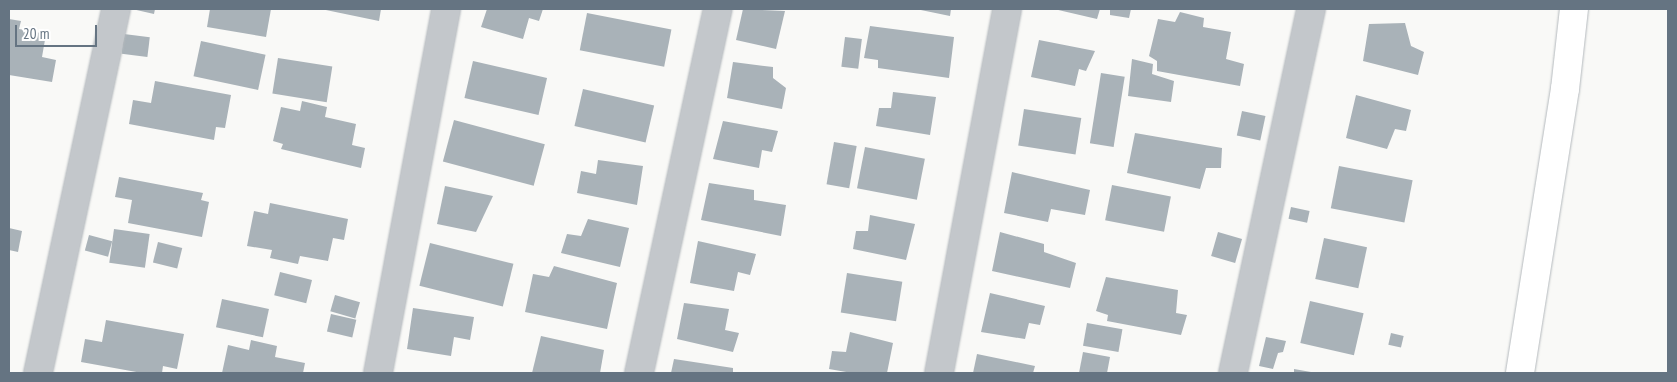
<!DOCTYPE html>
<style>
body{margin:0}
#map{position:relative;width:1677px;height:382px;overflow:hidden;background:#f9f9f7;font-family:"PT Sans Narrow",sans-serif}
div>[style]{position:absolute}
.building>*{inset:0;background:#a9b2b8;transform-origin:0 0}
.roads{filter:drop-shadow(0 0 1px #b4b9bd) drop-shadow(0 0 1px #b4b9bd)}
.minor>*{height:28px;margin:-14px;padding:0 14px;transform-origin:14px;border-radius:14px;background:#c3c7cb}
.primary>*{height:28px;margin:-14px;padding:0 14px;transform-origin:14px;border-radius:14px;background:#fff}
span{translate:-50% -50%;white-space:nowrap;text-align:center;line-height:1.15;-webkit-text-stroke:5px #fff;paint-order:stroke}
.frame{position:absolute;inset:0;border:10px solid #657482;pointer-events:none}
.scale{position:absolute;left:15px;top:25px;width:82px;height:22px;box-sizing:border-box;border:2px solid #657482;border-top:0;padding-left:6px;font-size:15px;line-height:18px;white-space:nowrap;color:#657482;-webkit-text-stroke:4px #fff;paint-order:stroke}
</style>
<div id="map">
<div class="building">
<div style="clip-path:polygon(132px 9px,155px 9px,154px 14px)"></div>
<div style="clip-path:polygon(210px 9px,271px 9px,266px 37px,207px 27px)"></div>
<div style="clip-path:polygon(321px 9px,381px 9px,379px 21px)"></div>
<div style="clip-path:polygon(487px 9px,543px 9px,539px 21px,529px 18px,523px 39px,481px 27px)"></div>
<div style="clip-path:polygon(743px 9px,785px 11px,776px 49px,736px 40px)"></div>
<div style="clip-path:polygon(916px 9px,951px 9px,950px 16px)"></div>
<div style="clip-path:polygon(1054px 9px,1100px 9px,1097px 19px)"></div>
<div style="clip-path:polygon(1110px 9px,1131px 9px,1129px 18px,1110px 15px)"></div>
<div style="clip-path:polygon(1180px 12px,1204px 18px,1203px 27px,1231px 32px,1226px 59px,1244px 64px,1240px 86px,1157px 71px,1157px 61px,1149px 56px,1158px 19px,1175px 22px)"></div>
<div style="left:587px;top:13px;width:86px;height:38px;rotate:11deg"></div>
<div style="clip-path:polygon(9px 19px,21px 21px,19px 29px,46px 34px,42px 57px,56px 60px,52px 82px,9px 75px)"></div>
<div style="clip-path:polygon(1405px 23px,1411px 46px,1424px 52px,1418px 75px,1363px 61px,1369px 24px)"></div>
<div style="clip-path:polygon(870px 26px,954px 37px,949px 78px,878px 68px,878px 60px,864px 58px)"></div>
<div style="left:124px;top:34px;width:26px;height:20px;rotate:7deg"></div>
<div style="left:845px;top:37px;width:17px;height:30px;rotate:7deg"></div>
<div style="clip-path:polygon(1039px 40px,1095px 51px,1086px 71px,1079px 69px,1075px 86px,1031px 77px)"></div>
<div style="left:201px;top:41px;width:66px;height:36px;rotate:12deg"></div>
<div style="left:278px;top:58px;width:55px;height:36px;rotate:9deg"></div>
<div style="clip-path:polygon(1132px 59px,1153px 64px,1152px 74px,1174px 81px,1171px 102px,1128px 96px)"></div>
<div style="left:473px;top:61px;width:76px;height:38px;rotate:13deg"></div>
<div style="clip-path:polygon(733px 62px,773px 67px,773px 78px,786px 88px,782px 109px,727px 98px)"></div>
<div style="left:1101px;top:73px;width:24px;height:71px;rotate:9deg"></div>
<div style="clip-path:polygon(155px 81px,231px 95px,225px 128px,216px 127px,214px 140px,129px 124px,133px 100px,151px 103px)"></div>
<div style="left:583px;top:89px;width:73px;height:38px;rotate:13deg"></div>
<div style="clip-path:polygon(893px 92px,936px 97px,930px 135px,876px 126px,879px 108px,891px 108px)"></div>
<div style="clip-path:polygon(1356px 95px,1411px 110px,1406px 131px,1395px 129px,1387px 149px,1346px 138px)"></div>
<div style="clip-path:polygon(302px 101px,327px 107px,325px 117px,356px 124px,352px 145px,365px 148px,361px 168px,281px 149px,283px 144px,273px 141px,281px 107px,300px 111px)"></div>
<div style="left:1024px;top:109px;width:58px;height:37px;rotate:9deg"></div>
<div style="left:1242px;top:111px;width:24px;height:25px;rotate:12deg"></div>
<div style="left:454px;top:120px;width:94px;height:43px;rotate:15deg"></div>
<div style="clip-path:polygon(723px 121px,778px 131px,772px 152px,762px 150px,759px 168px,713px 159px)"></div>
<div style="clip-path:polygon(1135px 133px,1222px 148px,1221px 168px,1206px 168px,1200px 189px,1127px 173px)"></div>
<div style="left:834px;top:142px;width:23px;height:43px;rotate:10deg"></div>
<div style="left:865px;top:147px;width:61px;height:42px;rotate:11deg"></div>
<div style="clip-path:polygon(598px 160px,643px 166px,637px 205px,577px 193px,581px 171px,596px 174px)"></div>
<div style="left:1339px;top:166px;width:75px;height:43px;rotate:11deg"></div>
<div style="clip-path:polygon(1012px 172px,1090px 190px,1085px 215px,1051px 209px,1048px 222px,1004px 213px)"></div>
<div style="clip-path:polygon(119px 177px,203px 193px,201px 200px,209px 202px,202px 237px,128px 223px,132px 200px,115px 197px)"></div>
<div style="clip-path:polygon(709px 183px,754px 190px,754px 200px,786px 205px,781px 236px,701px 220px)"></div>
<div style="left:1112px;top:185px;width:60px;height:36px;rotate:11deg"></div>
<div style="clip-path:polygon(445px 186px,493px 196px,476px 232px,437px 224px)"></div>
<div style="clip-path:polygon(270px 203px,348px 219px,344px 240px,333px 238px,328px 261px,300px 256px,298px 264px,270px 258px,272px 250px,247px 246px,254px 211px,268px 214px)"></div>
<div style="left:1291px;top:207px;width:19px;height:12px;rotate:12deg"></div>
<div style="clip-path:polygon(870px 215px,915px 224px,906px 260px,853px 249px,856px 231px,868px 231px)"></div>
<div style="clip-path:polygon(588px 219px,629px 228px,620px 267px,561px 253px,567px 234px,581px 236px)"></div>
<div style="clip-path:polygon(9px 228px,22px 231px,18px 252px,9px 250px)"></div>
<div style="left:114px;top:229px;width:36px;height:34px;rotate:8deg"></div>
<div style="clip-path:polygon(1000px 232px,1044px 244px,1044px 252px,1076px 263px,1070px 288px,992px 271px)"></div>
<div style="left:1218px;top:232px;width:25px;height:25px;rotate:16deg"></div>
<div style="left:89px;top:235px;width:24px;height:16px;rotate:15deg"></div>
<div style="left:1324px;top:238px;width:44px;height:42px;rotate:12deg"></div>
<div style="clip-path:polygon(698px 241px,756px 254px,750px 275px,738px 272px,734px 291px,690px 283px)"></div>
<div style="left:158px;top:242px;width:25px;height:21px;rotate:14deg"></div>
<div style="left:430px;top:243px;width:86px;height:44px;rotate:14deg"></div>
<div style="clip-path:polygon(554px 266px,617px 283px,607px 329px,525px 312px,533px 274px,549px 277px)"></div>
<div style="left:280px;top:272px;width:33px;height:24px;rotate:14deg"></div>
<div style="left:847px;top:273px;width:56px;height:40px;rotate:9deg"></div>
<div style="clip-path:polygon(1106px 277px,1178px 290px,1176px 313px,1187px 315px,1181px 335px,1107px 321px,1108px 315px,1096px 311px)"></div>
<div style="clip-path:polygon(990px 293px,1045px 306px,1040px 325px,1029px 323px,1025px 339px,981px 332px)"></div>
<div style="left:335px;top:295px;width:26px;height:17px;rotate:16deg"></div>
<div style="left:222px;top:299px;width:48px;height:29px;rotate:12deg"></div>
<div style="left:1310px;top:301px;width:55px;height:43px;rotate:13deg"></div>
<div style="clip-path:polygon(684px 303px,729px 309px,725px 330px,739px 333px,733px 352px,677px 339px)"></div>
<div style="clip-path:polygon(413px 308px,474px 317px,470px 340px,454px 337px,451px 356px,407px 349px)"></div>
<div style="left:331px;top:314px;width:26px;height:18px;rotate:13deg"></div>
<div style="clip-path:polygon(106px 320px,184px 334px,177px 369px,163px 366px,162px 373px,142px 373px,81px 362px,85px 339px,102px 342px)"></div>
<div style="left:1087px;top:323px;width:36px;height:23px;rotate:10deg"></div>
<div style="clip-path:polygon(850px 332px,893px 343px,887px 373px,852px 373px,829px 369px,832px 351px,846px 352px)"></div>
<div style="left:1391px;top:333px;width:13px;height:12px;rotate:13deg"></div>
<div style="clip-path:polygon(541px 336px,604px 350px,600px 373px,532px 373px)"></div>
<div style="clip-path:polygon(1266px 337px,1286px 341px,1283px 352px,1278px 353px,1273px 369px,1259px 366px)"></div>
<div style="clip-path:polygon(251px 340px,277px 346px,275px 357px,305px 363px,303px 373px,222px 373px,228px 345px,249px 350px)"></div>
<div style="clip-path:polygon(1083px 352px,1110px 357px,1107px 373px,1079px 373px)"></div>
<div style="clip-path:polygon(977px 354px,1035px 366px,1033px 373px,973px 373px)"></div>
<div style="clip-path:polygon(674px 359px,733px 368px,733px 373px,671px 373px)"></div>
<div style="clip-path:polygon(1294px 369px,1311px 372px,1311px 373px,1294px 373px)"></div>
</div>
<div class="roads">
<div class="minor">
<div style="left:38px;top:373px;width:372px;rotate:-77.9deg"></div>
<div style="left:378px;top:373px;width:370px;rotate:-79.4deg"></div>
<div style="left:639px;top:373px;width:372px;rotate:-77.8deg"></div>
<div style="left:939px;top:373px;width:370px;rotate:-79.4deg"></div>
<div style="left:1233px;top:373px;width:372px;rotate:-77.9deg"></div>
</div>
<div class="primary">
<div style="left:1520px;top:373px;width:288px;rotate:-81deg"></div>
<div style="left:1565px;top:89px;width:81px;rotate:-83.6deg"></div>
</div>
</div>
<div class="frame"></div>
<div class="scale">20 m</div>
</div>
